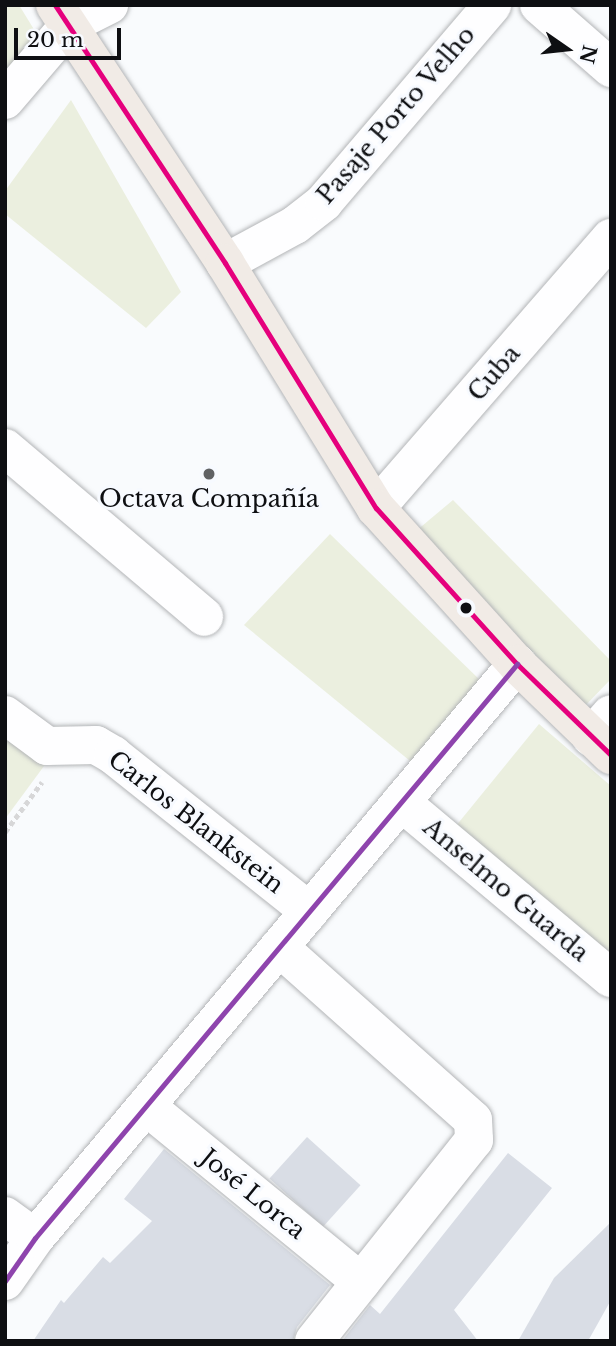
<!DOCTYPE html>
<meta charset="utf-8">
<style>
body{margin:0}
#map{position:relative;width:616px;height:1346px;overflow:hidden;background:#f9fbfd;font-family:"Libre Baskerville",serif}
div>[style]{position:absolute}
.green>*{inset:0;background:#ebefdf}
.building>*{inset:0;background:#d9dde5;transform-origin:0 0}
.path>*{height:4.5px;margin-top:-2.25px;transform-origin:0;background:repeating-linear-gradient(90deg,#d7d7d8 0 5px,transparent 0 8.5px)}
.roads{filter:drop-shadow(0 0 2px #b3b5b7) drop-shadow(0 0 2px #b3b5b7)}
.minor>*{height:38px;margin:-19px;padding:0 19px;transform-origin:19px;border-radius:19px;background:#fefeff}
.major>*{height:38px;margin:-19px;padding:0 19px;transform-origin:19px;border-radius:19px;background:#f1ebe6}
.bus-1>*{height:5px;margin:-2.5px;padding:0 2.5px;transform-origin:2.5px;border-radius:2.5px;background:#e5007d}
.bus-2>*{height:5px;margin:-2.5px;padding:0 2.5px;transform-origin:2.5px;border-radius:2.5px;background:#8e44ad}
.dots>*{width:19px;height:19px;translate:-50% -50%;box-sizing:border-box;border:4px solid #f7faff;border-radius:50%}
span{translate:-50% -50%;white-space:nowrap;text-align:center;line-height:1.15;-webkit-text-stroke:6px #f7faff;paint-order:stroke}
.street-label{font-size:24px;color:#0e0f12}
.poi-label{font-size:24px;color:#0e0f12}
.frame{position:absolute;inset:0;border:7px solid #0e0f12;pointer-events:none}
.north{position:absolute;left:532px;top:14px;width:70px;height:70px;-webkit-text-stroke:5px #f7faff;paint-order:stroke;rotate:104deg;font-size:19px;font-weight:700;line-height:28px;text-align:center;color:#0e0f12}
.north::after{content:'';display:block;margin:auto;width:24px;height:32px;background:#0e0f12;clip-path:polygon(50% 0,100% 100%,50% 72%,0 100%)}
.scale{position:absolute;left:14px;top:28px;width:107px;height:32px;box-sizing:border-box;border:4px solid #0e0f12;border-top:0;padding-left:9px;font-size:21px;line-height:24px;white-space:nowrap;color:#0e0f12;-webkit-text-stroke:5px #f7faff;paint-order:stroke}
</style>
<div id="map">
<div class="green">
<div style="clip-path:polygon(5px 5px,19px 5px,38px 36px,5px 77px)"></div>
<div style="clip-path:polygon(71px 100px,181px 292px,146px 328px,5px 214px,5px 191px)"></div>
<div style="clip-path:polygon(453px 500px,611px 661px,611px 679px,580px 711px,416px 531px)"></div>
<div style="clip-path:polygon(330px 534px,483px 683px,415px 765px,244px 625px)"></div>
<div style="clip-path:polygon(539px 724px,611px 786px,611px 959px,451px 832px)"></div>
<div style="clip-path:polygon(5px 728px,47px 762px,5px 819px)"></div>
</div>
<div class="building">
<div style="left:307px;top:1137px;width:72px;height:56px;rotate:42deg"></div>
<div style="clip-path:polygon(164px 1149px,330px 1285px,297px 1327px,293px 1341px,33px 1341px,61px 1300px,64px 1303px,103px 1257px,110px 1263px,152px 1221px,124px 1199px)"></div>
<div style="clip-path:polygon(508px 1153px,552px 1188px,454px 1310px,478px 1341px,342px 1341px,370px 1305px,380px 1314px)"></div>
<div style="clip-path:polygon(611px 1222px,611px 1300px,588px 1341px,518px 1341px,554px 1278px)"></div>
</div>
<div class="path">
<div style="left:5px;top:832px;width:62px;rotate:-53.5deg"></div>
</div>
<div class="roads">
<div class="minor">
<div style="left:539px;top:5px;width:96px;rotate:41.2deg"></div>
<div style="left:5px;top:100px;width:99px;rotate:-49.5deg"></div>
<div style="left:69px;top:25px;width:45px;rotate:-26.6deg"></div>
<div style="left:225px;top:263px;width:80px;rotate:-28.5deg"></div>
<div style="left:295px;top:225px;width:37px;rotate:-38deg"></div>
<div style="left:324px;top:202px;width:259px;rotate:-49.5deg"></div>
<div style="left:5px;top:448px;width:261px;rotate:40.3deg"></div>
<div style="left:376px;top:508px;width:358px;rotate:-49deg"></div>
<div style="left:5px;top:715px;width:52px;rotate:36.4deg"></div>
<div style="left:47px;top:746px;width:49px;rotate:-1.2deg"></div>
<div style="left:96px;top:745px;width:20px;rotate:30deg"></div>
<div style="left:113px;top:755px;width:251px;rotate:38.5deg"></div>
<div style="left:591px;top:737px;width:30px;rotate:-49deg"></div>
<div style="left:401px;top:802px;width:274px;rotate:40deg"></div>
<div style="left:279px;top:947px;width:260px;rotate:41.7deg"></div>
<div style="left:473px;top:1120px;width:20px;rotate:87deg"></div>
<div style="left:474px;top:1140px;width:257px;rotate:128.5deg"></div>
<div style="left:146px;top:1106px;width:278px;rotate:39.3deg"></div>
<div style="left:5px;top:1216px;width:37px;rotate:36deg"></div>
<div style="left:5px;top:1281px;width:52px;rotate:-55.1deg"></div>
<div style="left:35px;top:1238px;width:750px;rotate:-49.98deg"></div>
</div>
<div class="major">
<div style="left:55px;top:5px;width:309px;rotate:56.6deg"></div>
<div style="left:225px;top:263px;width:288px;rotate:58.4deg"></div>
<div style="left:376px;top:508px;width:210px;rotate:47.9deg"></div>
<div style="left:517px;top:664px;width:131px;rotate:44.1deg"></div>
</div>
</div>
<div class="bus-1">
<div style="left:55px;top:5px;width:309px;rotate:56.6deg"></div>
<div style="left:225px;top:263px;width:288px;rotate:58.4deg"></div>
<div style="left:376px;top:508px;width:210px;rotate:47.9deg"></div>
<div style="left:517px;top:664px;width:131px;rotate:44.1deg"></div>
</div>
<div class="bus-2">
<div style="left:5px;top:1281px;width:52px;rotate:-55.1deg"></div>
<div style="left:35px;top:1238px;width:750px;rotate:-49.98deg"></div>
</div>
<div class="dots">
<div style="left:209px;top:474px;background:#606264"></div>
<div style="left:466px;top:608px;background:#0e0f12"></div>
</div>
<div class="street-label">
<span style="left:396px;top:115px;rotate:-49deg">Pasaje Porto Velho</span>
<span style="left:494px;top:373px;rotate:-49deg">Cuba</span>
<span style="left:196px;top:822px;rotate:38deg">Carlos Blankstein</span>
<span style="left:506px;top:890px;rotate:40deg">Anselmo Guarda</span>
<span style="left:253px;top:1194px;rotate:39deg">José Lorca</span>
</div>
<div class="poi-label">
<span style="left:209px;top:499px">Octava Compañía</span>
</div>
<div class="frame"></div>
<div class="north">N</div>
<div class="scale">20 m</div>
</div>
